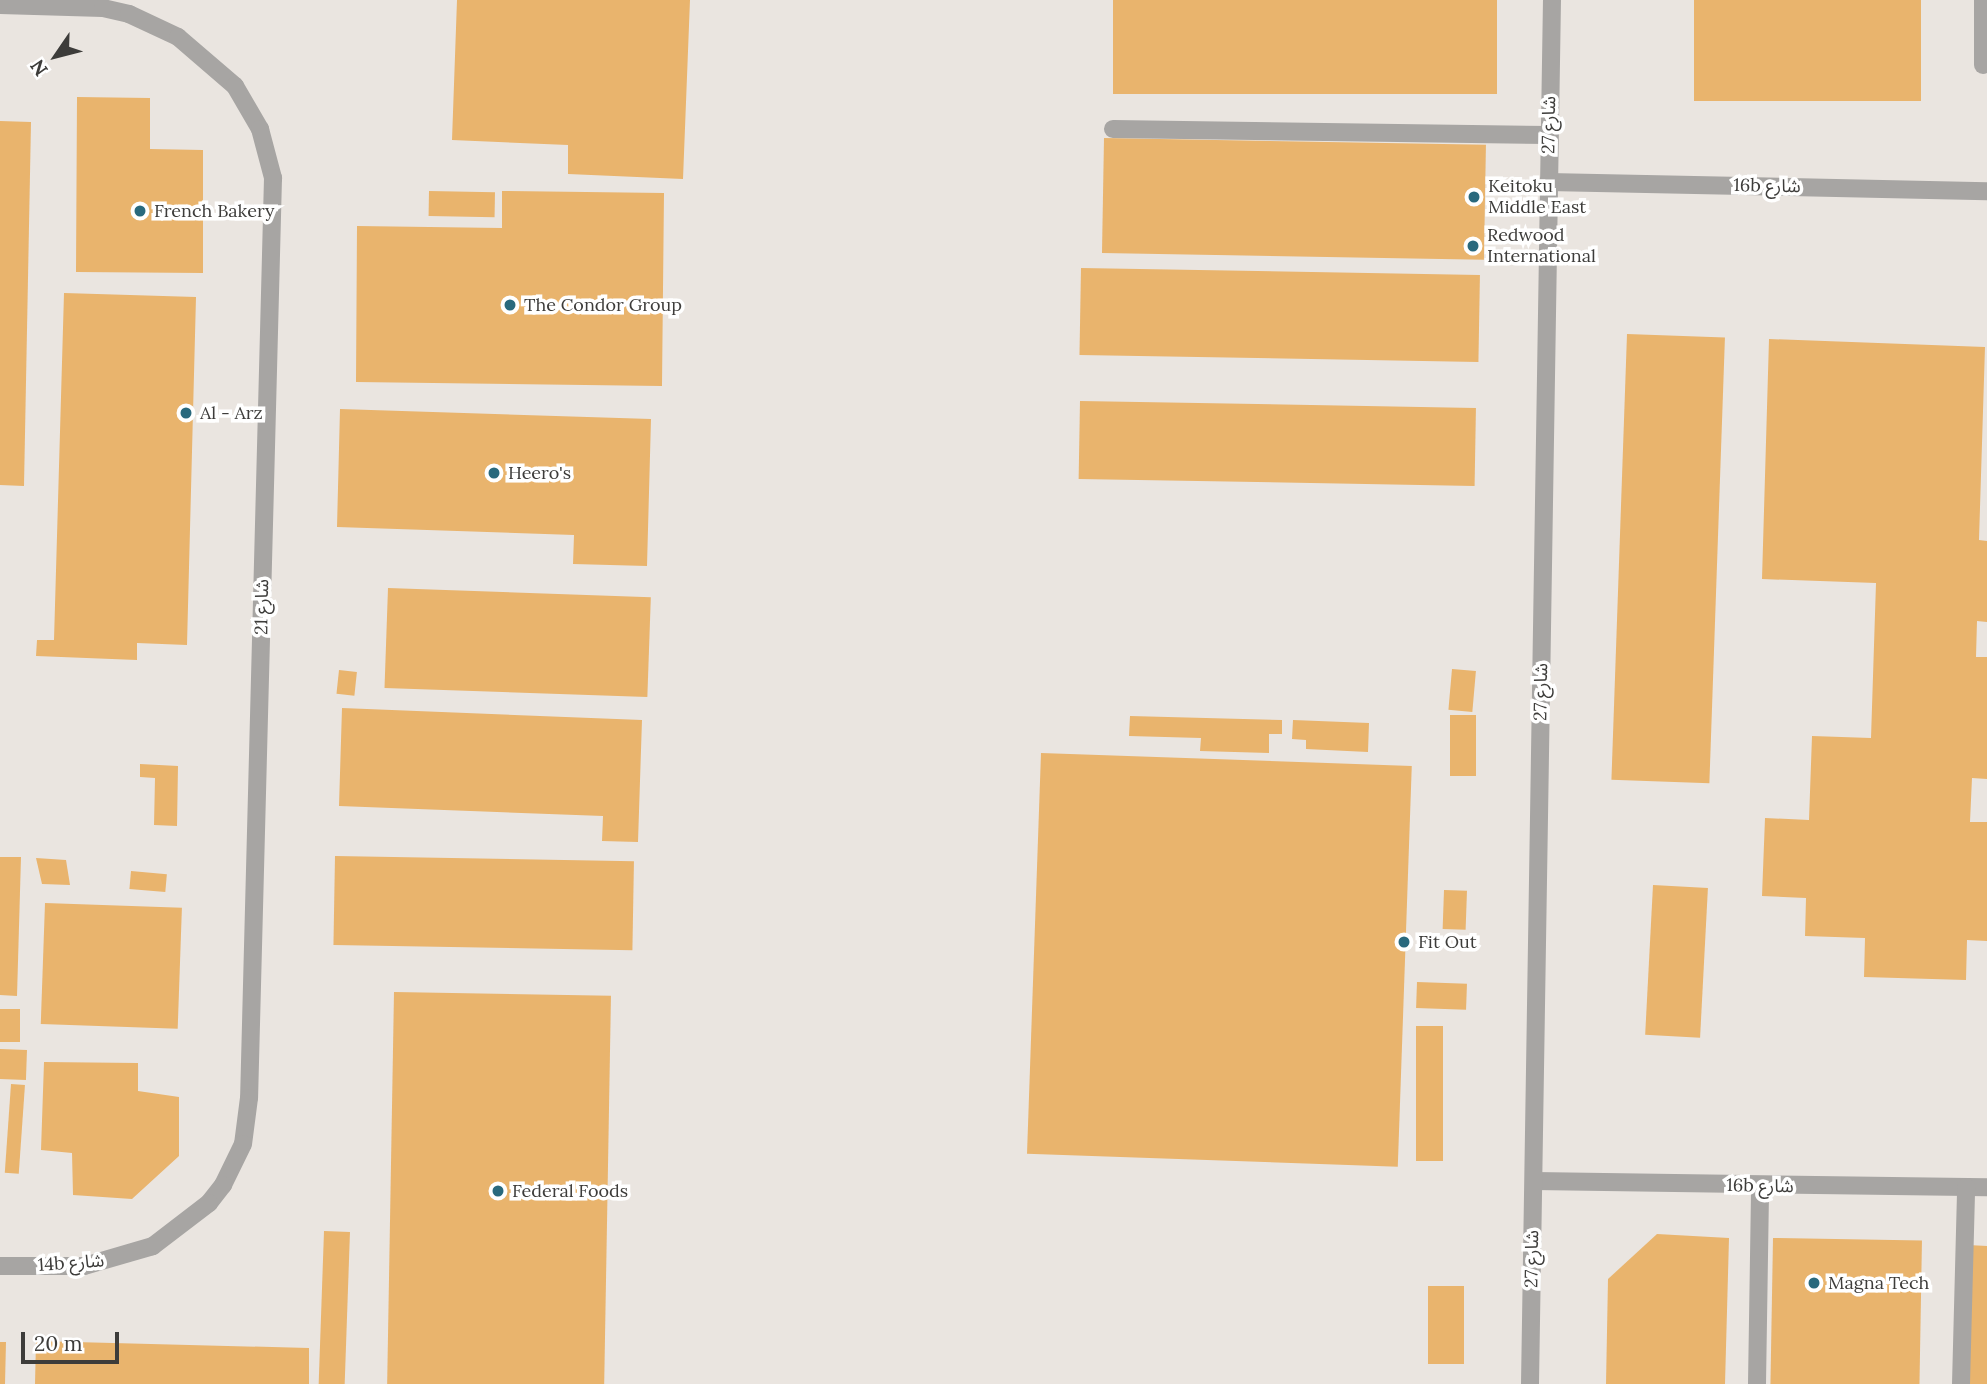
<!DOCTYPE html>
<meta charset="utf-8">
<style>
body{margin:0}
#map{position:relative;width:1987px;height:1384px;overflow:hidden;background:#eae5e0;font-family:Lora,"Noto Sans Arabic",serif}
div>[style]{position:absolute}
.building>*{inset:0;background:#e9b46d;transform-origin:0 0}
.minor>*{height:18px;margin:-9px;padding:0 9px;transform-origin:9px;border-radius:9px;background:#a7a5a3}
.dots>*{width:19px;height:19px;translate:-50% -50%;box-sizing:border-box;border:4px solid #fff;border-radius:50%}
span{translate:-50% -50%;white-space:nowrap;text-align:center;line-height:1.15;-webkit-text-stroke:7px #fff;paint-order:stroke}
.street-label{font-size:18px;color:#3d3c3a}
.poi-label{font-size:18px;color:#3d3c3a}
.left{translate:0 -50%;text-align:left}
.north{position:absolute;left:21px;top:21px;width:70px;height:70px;-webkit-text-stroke:5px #fff;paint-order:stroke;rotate:235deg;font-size:19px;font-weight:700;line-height:28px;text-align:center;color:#3d3c3a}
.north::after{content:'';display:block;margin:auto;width:24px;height:32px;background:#3d3c3a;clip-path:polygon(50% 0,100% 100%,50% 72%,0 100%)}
.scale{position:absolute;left:21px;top:1332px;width:98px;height:32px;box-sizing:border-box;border:4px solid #3d3c3a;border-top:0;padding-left:9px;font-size:21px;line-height:24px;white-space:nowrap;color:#3d3c3a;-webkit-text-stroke:5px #fff;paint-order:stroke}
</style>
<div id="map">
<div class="building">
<div style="clip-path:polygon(457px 0,690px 0,683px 179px,568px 174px,568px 145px,452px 140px)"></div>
<div style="left:1113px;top:0;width:384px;height:94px"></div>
<div style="left:1694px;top:0;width:227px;height:101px"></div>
<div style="clip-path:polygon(77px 97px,150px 98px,150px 149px,203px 150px,203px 273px,76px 272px)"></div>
<div style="clip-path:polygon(0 121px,31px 122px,24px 486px,0 485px)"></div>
<div style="left:1104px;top:138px;width:382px;height:115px;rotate:1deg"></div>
<div style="left:429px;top:191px;width:66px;height:25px;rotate:1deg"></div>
<div style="clip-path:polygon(502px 191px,664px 193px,662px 386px,356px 382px,357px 226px,502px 228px)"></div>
<div style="left:1081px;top:268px;width:399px;height:87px;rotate:1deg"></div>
<div style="clip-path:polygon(64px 293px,196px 297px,187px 645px,137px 643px,137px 660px,36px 656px,37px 640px,54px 640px)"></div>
<div style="left:1627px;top:334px;width:98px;height:446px;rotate:2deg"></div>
<div style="clip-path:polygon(1769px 339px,1985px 347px,1979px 540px,1987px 541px,1987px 622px,1977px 621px,1976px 657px,1987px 657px,1987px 779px,1972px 778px,1970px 822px,1987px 822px,1987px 941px,1967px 940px,1966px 980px,1864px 977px,1865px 938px,1805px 936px,1806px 898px,1762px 896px,1765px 818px,1809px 820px,1812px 736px,1871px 738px,1876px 583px,1762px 579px)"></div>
<div style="left:1080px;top:401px;width:396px;height:78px;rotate:1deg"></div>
<div style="clip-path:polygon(340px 409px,651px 419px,647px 566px,573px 564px,574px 535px,337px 527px)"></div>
<div style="left:388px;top:588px;width:263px;height:100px;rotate:2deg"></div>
<div style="left:1452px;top:669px;width:24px;height:41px;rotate:5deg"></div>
<div style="left:339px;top:670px;width:18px;height:24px;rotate:6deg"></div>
<div style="clip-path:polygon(342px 708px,642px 720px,638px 842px,602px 841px,603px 816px,339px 806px)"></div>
<div style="left:1450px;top:715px;width:26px;height:61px"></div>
<div style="clip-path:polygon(1130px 716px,1282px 720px,1282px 734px,1269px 734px,1269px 753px,1200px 751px,1201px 738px,1129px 736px)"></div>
<div style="clip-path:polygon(1293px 720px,1369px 723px,1368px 752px,1306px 749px,1306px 740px,1292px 739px)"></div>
<div style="left:1041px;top:753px;width:371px;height:401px;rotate:2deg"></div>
<div style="clip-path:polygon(140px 764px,178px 766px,177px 826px,154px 825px,155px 778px,140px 777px)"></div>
<div style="left:335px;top:856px;width:299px;height:89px;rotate:1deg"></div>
<div style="clip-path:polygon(0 857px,21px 857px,17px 996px,0 995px)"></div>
<div style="clip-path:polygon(36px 858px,66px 860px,70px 885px,42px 884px)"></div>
<div style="left:131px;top:871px;width:36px;height:18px;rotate:5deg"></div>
<div style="left:1653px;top:885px;width:55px;height:150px;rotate:3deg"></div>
<div style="left:1444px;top:890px;width:23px;height:39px;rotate:2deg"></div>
<div style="left:45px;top:903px;width:137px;height:121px;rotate:2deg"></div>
<div style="left:1417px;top:982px;width:50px;height:26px;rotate:2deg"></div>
<div style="left:394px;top:992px;width:217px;height:392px;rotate:1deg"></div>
<div style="left:0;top:1009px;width:20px;height:33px"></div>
<div style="left:1416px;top:1026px;width:27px;height:135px"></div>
<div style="left:0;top:1049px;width:27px;height:30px;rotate:2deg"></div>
<div style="clip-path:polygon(44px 1062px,138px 1063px,138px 1091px,179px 1097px,179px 1156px,132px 1199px,73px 1195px,72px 1153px,41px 1150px)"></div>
<div style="left:11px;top:1084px;width:14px;height:89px;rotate:4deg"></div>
<div style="left:324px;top:1231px;width:26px;height:153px;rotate:2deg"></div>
<div style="clip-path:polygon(1657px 1234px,1729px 1238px,1725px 1384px,1606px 1384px,1608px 1279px)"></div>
<div style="left:1773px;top:1238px;width:149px;height:146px;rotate:1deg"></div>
<div style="clip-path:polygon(1968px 1245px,1987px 1246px,1987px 1384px,1965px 1384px)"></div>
<div style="left:1428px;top:1286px;width:36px;height:78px"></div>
<div style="clip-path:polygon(36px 1341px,309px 1348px,309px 1384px,35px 1384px)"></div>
<div style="clip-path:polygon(0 1342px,6px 1342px,5px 1384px,0 1384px)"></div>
</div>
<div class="minor">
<div style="left:0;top:5px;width:103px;rotate:1.7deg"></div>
<div style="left:103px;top:8px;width:27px;rotate:13deg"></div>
<div style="left:129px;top:14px;width:54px;rotate:25.1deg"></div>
<div style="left:178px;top:37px;width:75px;rotate:40.7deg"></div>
<div style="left:235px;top:86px;width:50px;rotate:59.8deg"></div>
<div style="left:260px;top:129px;width:51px;rotate:75.1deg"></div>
<div style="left:273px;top:178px;width:920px;rotate:91.49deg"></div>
<div style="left:249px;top:1098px;width:46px;rotate:97.4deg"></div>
<div style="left:243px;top:1144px;width:46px;rotate:116deg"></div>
<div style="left:223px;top:1185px;width:23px;rotate:128deg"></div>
<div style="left:209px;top:1203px;width:71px;rotate:142.5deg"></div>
<div style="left:153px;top:1246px;width:72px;rotate:163.8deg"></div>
<div style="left:84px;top:1266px;width:84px;rotate:180deg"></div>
<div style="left:1983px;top:65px;width:65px;rotate:-90deg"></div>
<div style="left:1113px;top:129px;width:436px;rotate:0.8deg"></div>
<div style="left:1548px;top:182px;width:439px;rotate:1.2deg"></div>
<div style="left:1534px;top:1181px;width:453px;rotate:0.8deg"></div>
<div style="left:1530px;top:1384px;width:1384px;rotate:-89.09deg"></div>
<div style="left:1757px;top:1384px;width:198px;rotate:-89.1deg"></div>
<div style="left:1961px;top:1384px;width:197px;rotate:-88.5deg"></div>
</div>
<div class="dots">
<div style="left:1474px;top:197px;background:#29697d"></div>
<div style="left:140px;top:211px;background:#29697d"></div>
<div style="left:1473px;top:246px;background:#29697d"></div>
<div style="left:510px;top:305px;background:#29697d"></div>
<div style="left:186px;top:413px;background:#29697d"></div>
<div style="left:494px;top:473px;background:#29697d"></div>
<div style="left:1404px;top:942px;background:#29697d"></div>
<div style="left:498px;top:1191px;background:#29697d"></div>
<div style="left:1814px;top:1283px;background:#29697d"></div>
</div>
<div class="street-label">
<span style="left:1549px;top:125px;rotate:-89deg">شارع 27</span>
<span style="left:1767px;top:186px;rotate:1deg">16b شارع</span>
<span style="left:262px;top:607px;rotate:-89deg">شارع 21</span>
<span style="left:1541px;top:692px;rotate:-89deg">شارع 27</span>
<span style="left:1760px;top:1186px;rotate:1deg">16b شارع</span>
<span style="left:1532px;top:1259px;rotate:-89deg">شارع 27</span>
<span style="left:71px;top:1263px;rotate:-4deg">14b شارع</span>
</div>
<div class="poi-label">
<span class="left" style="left:1488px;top:197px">Keitoku<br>Middle East</span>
<span class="left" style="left:154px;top:211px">French Bakery</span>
<span class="left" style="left:1487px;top:246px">Redwood<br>International</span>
<span class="left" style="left:524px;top:305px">The Condor Group</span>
<span class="left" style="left:200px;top:413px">Al - Arz</span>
<span class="left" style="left:508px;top:473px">Heero's</span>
<span class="left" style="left:1418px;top:942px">Fit Out</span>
<span class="left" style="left:512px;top:1191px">Federal Foods</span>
<span class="left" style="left:1828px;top:1283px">Magna Tech</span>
</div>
<div class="north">N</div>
<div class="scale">20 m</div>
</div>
